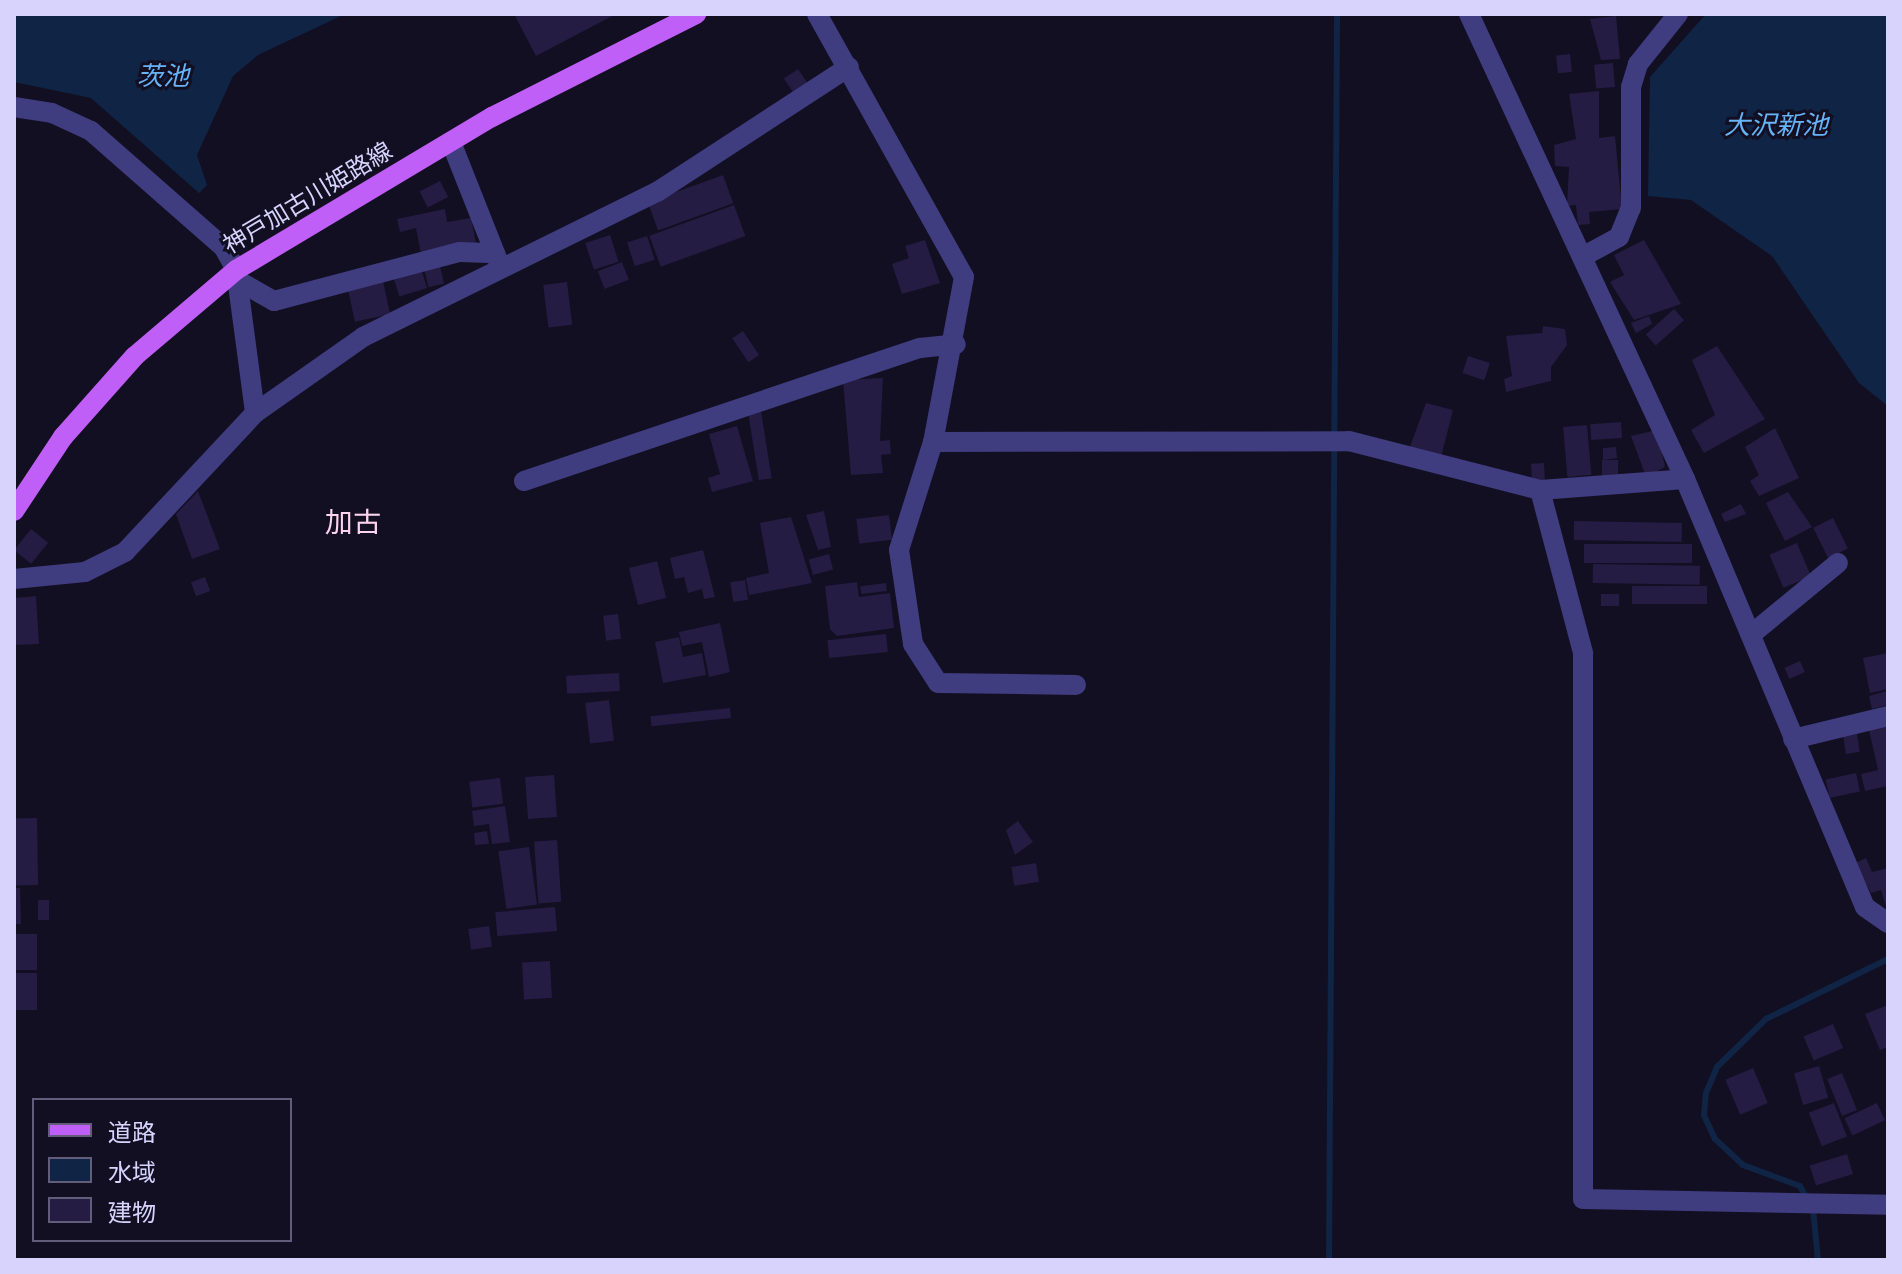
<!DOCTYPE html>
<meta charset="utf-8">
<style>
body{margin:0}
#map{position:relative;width:1902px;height:1274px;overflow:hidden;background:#120f22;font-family:Lato,"Noto Sans JP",sans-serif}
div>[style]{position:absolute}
.water>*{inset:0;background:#102445}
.stream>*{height:6px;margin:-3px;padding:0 3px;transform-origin:3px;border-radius:3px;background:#102445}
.building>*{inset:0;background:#241c42;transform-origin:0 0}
.minor>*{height:20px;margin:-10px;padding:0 10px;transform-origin:10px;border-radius:10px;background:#3f3c7f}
.major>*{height:20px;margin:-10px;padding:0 10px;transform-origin:10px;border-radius:10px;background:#c05ff7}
span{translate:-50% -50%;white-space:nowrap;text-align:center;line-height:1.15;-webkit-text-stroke:6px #120f22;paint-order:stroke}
.street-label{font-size:24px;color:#d8d3fd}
.water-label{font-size:26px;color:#66b3f7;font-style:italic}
.quarter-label{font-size:28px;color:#fdd4ee}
.frame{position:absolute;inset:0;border:16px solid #d8d3fd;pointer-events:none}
.legend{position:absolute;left:32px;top:1098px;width:260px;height:144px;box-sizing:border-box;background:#120f22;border:2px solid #615d7a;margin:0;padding:10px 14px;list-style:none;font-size:24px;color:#d8d3fd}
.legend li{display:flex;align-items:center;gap:16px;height:40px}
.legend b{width:40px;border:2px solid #615d7a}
</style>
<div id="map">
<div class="water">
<div style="clip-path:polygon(14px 14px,345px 14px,258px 55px,233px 76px,197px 155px,207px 185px,199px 193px,91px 98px,14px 82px)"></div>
<div style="clip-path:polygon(1706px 14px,1888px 14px,1888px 406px,1859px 383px,1772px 256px,1691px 200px,1648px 196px,1650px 77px)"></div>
</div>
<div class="stream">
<div style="left:1808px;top:1200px;width:16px;rotate:-120deg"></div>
<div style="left:1800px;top:1186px;width:61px;rotate:-159.8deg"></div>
<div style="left:1743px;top:1165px;width:38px;rotate:-137deg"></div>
<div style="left:1715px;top:1139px;width:26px;rotate:-115deg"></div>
<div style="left:1704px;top:1115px;width:22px;rotate:-85deg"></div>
<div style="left:1706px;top:1093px;width:28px;rotate:-67deg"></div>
<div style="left:1717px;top:1067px;width:69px;rotate:-44.4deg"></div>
<div style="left:1766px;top:1019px;width:136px;rotate:-26.2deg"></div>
<div style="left:1813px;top:1209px;width:51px;rotate:84.4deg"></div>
<div style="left:1329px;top:1260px;width:1246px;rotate:-89.63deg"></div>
</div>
<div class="building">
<div style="clip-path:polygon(514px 14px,616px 14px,536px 56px)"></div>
<div style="clip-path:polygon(1616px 16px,1620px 59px,1601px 60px,1590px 19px)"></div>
<div style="left:1570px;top:54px;width:18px;height:14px;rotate:84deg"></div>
<div style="left:1613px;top:63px;width:24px;height:19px;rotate:85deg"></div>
<div style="left:798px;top:69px;width:18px;height:17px;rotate:56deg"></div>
<div style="clip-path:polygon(1599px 91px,1599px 138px,1615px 136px,1622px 209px,1589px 212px,1590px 224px,1578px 225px,1576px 205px,1567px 206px,1569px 167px,1555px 166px,1554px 145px,1576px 139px,1569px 94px)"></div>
<div style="left:723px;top:175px;width:30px;height:80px;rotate:70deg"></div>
<div style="left:440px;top:181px;width:18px;height:23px;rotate:63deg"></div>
<div style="left:734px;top:205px;width:33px;height:90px;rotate:70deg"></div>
<div style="clip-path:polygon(445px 209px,447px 222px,471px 218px,476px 243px,421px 254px,416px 228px,400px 232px,397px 219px)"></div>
<div style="left:610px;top:235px;width:28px;height:26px;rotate:72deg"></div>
<div style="left:647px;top:236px;width:25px;height:21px;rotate:72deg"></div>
<div style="clip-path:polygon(925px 240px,940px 283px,902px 294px,892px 264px,909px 258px,905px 246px)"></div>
<div style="clip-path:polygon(1644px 240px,1681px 304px,1634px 320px,1610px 282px,1624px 275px,1614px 255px)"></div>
<div style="left:622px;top:262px;width:19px;height:26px;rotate:69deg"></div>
<div style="left:440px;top:266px;width:18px;height:16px;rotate:77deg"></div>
<div style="left:421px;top:268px;width:21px;height:29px;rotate:73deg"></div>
<div style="left:383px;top:281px;width:34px;height:36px;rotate:78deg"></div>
<div style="left:567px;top:282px;width:43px;height:24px;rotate:83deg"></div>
<div style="left:1674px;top:309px;width:15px;height:38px;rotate:48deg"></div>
<div style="clip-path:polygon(1649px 316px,1652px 324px,1636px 333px,1631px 323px)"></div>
<div style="clip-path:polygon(1543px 326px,1565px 329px,1567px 345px,1551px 367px,1551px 381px,1506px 392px,1504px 379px,1512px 376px,1506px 336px,1542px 333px)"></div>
<div style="left:743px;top:331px;width:29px;height:13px;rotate:56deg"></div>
<div style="clip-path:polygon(1717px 346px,1765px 419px,1704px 453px,1691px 430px,1715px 415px,1692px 360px)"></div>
<div style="left:1468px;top:356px;width:23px;height:18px;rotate:18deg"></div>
<div style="clip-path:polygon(883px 378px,880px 441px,890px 440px,891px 454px,881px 455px,883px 473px,851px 475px,843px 380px)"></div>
<div style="clip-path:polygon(1426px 403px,1453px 410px,1440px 461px,1408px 452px)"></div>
<div style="left:761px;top:411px;width:68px;height:13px;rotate:81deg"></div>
<div style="left:1621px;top:422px;width:16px;height:31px;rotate:86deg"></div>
<div style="left:1587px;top:425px;width:50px;height:24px;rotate:85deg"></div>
<div style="clip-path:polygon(737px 426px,753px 481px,712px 492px,708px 478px,720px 474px,709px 434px)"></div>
<div style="clip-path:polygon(1775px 428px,1799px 478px,1759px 496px,1750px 481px,1759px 475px,1745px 447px)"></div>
<div style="clip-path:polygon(1657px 430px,1665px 467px,1646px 477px,1631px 436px)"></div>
<div style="clip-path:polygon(1616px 447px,1617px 458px,1603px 460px,1603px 448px)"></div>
<div style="left:1618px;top:460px;width:19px;height:16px;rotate:90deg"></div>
<div style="left:1544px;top:463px;width:17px;height:13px;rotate:87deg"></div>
<div style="clip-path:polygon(198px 491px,220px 549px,192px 559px,176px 514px)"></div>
<div style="clip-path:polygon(1788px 492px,1812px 527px,1785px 541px,1766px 503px)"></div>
<div style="clip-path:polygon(1741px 504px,1746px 514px,1725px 522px,1721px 514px)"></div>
<div style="clip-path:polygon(824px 511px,831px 547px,818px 550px,806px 515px)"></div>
<div style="left:889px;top:515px;width:25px;height:33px;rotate:83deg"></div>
<div style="clip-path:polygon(791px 517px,812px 583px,749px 595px,746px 578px,769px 573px,760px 523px)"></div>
<div style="left:1833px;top:518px;width:34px;height:22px;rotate:64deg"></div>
<div style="left:1574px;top:521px;width:108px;height:19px;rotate:1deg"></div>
<div style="left:31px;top:529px;width:22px;height:27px;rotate:39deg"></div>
<div style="left:1797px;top:543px;width:36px;height:30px;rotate:67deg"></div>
<div style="left:1584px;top:544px;width:108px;height:19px"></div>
<div style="clip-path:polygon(703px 550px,715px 597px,704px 599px,702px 589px,688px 593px,684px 577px,675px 579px,670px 558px)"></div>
<div style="left:829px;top:554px;width:16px;height:21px;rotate:75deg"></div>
<div style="left:657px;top:561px;width:38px;height:29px;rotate:76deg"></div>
<div style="left:1593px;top:564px;width:107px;height:19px;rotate:1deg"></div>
<div style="left:205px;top:577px;width:15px;height:15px;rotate:70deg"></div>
<div style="left:745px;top:580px;width:20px;height:15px;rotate:81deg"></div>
<div style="clip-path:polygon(857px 582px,859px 597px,890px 593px,894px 628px,837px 636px,830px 629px,825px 586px)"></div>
<div style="left:886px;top:583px;width:8px;height:26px;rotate:83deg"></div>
<div style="left:1632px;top:586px;width:75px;height:18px"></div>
<div style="left:1601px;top:594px;width:18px;height:12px"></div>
<div style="clip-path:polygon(36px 596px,39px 644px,14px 645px,14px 598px)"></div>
<div style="left:618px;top:614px;width:25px;height:15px;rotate:83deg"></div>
<div style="clip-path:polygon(720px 623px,730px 672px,709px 677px,702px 642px,682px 646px,679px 632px)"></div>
<div style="left:886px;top:634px;width:18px;height:59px;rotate:84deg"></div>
<div style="clip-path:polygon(679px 637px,683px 657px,702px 653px,706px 675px,663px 683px,655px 642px)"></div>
<div style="clip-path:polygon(1888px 653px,1888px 689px,1870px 693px,1863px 658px)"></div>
<div style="left:1800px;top:661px;width:12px;height:17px;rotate:66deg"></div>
<div style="left:619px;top:673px;width:18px;height:53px;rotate:87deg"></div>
<div style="clip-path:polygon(1887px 691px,1888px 705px,1872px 709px,1869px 696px)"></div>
<div style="left:609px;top:700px;width:41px;height:24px;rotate:83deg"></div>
<div style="left:730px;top:708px;width:10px;height:80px;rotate:84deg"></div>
<div style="clip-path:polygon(1888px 726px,1888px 786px,1865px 791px,1861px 774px,1878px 770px,1869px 730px)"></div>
<div style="left:1857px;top:734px;width:18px;height:14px;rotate:81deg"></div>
<div style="left:1856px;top:773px;width:19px;height:31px;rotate:78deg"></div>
<div style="left:554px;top:775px;width:42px;height:29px;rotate:86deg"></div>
<div style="left:500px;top:778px;width:26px;height:31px;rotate:83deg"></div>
<div style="clip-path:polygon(505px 806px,510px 842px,492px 844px,489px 824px,474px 826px,472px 811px)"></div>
<div style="left:37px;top:818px;width:67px;height:23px;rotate:89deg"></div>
<div style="clip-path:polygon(1018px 821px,1033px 842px,1015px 855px,1006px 830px)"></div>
<div style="clip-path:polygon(487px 831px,489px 844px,475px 845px,474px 833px)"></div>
<div style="left:557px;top:840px;width:62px;height:23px;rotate:86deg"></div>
<div style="left:529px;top:847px;width:58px;height:31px;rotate:82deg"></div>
<div style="clip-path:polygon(1866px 858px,1872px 872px,1888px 868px,1888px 913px,1881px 890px,1871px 893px,1855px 863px)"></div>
<div style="left:1036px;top:863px;width:19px;height:25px;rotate:81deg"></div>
<div style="clip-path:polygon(14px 888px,20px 888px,21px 924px,14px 924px)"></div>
<div style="left:49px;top:900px;width:20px;height:11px;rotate:90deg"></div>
<div style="left:555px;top:907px;width:24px;height:60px;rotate:85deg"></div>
<div style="left:489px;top:926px;width:21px;height:21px;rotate:82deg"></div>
<div style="left:14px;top:934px;width:23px;height:36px"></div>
<div style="left:550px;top:961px;width:37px;height:28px;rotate:87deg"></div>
<div style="left:14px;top:973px;width:23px;height:37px"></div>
<div style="clip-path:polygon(1888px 1005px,1888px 1047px,1880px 1050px,1865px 1014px)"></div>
<div style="left:1833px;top:1024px;width:26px;height:32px;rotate:67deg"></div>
<div style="left:1819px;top:1066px;width:33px;height:26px;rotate:74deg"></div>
<div style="left:1753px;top:1068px;width:38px;height:30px;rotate:67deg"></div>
<div style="left:1842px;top:1073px;width:40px;height:16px;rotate:68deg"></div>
<div style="left:1834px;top:1103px;width:36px;height:27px;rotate:69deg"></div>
<div style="left:1877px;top:1103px;width:19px;height:36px;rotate:65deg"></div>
<div style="left:1847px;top:1154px;width:21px;height:39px;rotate:73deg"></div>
</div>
<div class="minor">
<div style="left:817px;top:14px;width:301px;rotate:60.8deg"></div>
<div style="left:964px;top:277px;width:168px;rotate:100.6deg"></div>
<div style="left:933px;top:442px;width:113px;rotate:107.5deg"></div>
<div style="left:899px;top:550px;width:95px;rotate:81.5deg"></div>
<div style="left:913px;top:644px;width:46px;rotate:57.3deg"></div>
<div style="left:938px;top:683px;width:138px;rotate:0.8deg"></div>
<div style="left:1469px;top:14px;width:513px;rotate:65.08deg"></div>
<div style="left:1685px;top:479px;width:464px;rotate:67.2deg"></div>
<div style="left:1865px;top:907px;width:28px;rotate:35deg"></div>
<div style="left:14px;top:107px;width:38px;rotate:9deg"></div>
<div style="left:52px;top:113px;width:43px;rotate:24.8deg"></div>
<div style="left:91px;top:131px;width:177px;rotate:41.3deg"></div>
<div style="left:224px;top:248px;width:25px;rotate:61deg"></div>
<div style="left:236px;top:270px;width:144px;rotate:82.4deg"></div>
<div style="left:451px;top:142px;width:128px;rotate:68.4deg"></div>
<div style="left:1582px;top:257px;width:42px;rotate:-28.4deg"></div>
<div style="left:1619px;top:237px;width:31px;rotate:-68deg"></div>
<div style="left:1631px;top:208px;width:121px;rotate:-90deg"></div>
<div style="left:1631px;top:87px;width:24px;rotate:-73deg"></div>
<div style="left:1638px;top:64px;width:64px;rotate:-51.3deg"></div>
<div style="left:235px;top:279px;width:45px;rotate:29.4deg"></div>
<div style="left:274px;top:301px;width:192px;rotate:-14.8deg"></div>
<div style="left:460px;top:252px;width:35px;rotate:2deg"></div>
<div style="left:933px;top:442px;width:416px;rotate:-0.1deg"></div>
<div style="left:1349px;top:441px;width:197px;rotate:14.4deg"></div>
<div style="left:1540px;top:490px;width:169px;rotate:75.2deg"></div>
<div style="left:1583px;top:653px;width:546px;rotate:90deg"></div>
<div style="left:1583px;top:1199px;width:305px;rotate:1.1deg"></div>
<div style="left:524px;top:481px;width:418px;rotate:-18.6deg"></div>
<div style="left:920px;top:348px;width:36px;rotate:-6deg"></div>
<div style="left:1540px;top:490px;width:145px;rotate:-4.3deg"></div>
<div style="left:14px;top:579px;width:71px;rotate:-5.6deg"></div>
<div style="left:85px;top:572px;width:45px;rotate:-26.6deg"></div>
<div style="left:125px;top:552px;width:190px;rotate:-46.9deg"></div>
<div style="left:255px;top:413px;width:132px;rotate:-35.1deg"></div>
<div style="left:363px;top:337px;width:328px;rotate:-26.3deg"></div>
<div style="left:657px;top:192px;width:229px;rotate:-33.1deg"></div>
<div style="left:1753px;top:633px;width:110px;rotate:-39.5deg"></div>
<div style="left:1793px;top:739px;width:98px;rotate:-13.6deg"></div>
</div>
<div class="major">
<div style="left:14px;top:511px;width:89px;rotate:-56.5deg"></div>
<div style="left:63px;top:437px;width:108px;rotate:-48.4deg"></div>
<div style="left:135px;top:356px;width:133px;rotate:-40.4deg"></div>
<div style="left:236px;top:270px;width:298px;rotate:-30.9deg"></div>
<div style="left:492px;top:117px;width:229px;rotate:-26.8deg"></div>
</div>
<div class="street-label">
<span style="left:307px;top:197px;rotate:-31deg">神戸加古川姫路線</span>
</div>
<div class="water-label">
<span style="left:163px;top:76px">茨池</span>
<span style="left:1776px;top:125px">大沢新池</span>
</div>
<div class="quarter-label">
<span style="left:353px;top:521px">加古</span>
</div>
<div class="frame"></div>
<ul class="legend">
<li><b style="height:10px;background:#c05ff7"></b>道路</li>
<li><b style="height:22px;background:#102445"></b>水域</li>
<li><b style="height:22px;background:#241c42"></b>建物</li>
</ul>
</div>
